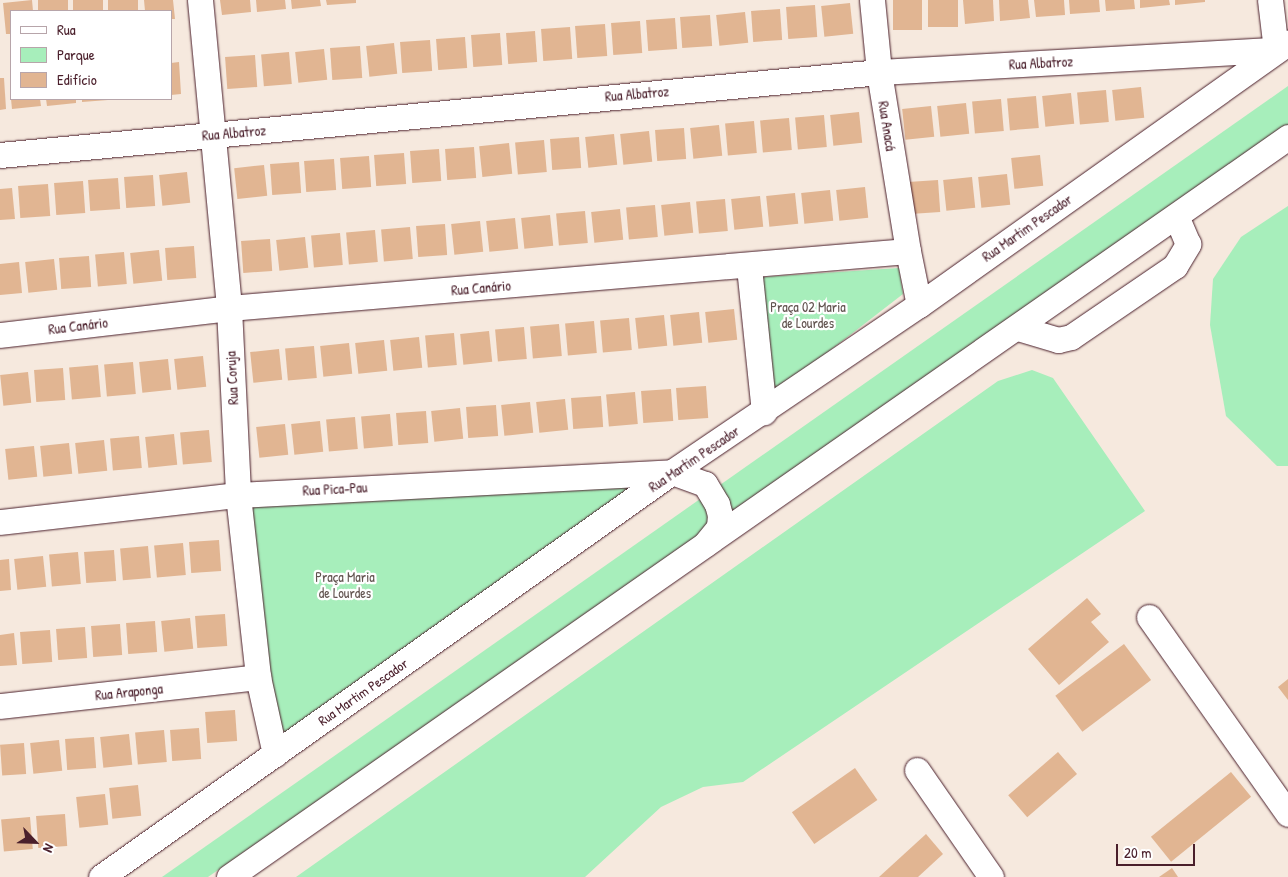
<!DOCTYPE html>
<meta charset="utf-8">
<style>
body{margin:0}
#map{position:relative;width:1288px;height:877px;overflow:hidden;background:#f6e9de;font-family:"Patrick Hand",sans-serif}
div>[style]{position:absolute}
.green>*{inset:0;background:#a7eebb}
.building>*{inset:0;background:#e1b592;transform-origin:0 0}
.roads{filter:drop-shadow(0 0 1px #4a1f2b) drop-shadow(0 0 1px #4a1f2b)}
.minor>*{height:25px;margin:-12.5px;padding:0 12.5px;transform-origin:12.5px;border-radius:12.5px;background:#fff}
span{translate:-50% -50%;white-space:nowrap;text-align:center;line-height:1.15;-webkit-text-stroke:4.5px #fff;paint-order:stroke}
.street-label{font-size:14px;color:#4a1f2b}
.park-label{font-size:14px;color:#61534f}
.legend{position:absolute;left:10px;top:10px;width:162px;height:90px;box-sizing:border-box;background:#fff;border:1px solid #b7a5aa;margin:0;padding:6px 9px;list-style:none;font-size:15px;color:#4a1f2b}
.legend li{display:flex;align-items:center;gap:10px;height:25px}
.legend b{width:25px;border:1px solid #b7a5aa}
.north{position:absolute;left:10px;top:817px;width:50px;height:50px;-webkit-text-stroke:4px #fff;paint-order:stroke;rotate:114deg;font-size:14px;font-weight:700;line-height:20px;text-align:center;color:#4a1f2b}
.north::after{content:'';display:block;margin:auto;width:18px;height:22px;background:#4a1f2b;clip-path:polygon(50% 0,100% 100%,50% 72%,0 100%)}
.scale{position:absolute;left:1116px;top:844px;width:79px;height:22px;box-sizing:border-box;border:2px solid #4a1f2b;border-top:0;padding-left:6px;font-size:15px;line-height:18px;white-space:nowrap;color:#4a1f2b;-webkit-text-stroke:4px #fff;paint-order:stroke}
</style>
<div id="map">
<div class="green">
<div style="clip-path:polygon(1288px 86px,1288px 130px,208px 877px,162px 877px)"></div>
<div style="clip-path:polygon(1288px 206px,1288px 466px,1277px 466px,1226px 416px,1210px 325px,1213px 279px,1241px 237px)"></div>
<div style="clip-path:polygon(899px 268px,903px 294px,775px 393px,762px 277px)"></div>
<div style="clip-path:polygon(1032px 370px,1053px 378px,1145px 511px,743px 782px,703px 787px,661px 807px,585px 877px,296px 877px,998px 381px)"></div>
<div style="clip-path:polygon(665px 475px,277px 751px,240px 497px)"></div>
</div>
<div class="building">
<div style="clip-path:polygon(32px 0,33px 11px,11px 11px,11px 34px,6px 34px,3px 3px)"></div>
<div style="left:38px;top:0;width:30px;height:11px"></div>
<div style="left:73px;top:0;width:30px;height:11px"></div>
<div style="left:108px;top:0;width:30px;height:11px"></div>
<div style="clip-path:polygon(144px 0,173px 0,175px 19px,171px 19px,171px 11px,145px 11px)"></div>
<div style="clip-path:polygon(220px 0,250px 0,251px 12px,222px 15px)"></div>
<div style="clip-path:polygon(256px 0,285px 0,286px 9px,257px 12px)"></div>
<div style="clip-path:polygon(291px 0,320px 0,321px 6px,292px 9px)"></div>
<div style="clip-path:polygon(326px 0,356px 0,356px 3px,327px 5px)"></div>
<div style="left:893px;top:0;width:29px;height:30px"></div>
<div style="left:928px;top:0;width:30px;height:27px"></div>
<div style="clip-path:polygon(963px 0,993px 0,994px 21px,965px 24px)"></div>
<div style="clip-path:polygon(999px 0,1028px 0,1030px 18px,1000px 21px)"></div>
<div style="clip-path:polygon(1034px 0,1064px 0,1065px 15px,1036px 17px)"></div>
<div style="clip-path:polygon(1069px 0,1099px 0,1100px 12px,1070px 14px)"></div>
<div style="clip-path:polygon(1105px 0,1134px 0,1135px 9px,1106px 11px)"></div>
<div style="clip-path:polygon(1140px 0,1169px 0,1170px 5px,1140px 8px)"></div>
<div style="clip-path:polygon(1175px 0,1205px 0,1205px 2px,1175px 5px)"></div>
<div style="left:850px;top:3px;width:31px;height:29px;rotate:84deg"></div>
<div style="left:815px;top:5px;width:32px;height:29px;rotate:86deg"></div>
<div style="left:780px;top:9px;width:31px;height:29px;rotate:86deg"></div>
<div style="left:745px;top:12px;width:31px;height:29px;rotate:84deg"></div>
<div style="left:710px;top:15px;width:31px;height:30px;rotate:86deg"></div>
<div style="left:675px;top:18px;width:31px;height:29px;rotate:86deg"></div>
<div style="left:640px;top:21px;width:32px;height:29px;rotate:86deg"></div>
<div style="left:605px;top:24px;width:32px;height:30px;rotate:86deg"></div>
<div style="left:570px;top:27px;width:32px;height:29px;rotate:86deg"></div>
<div style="left:535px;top:31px;width:31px;height:29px;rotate:86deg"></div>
<div style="left:500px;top:33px;width:32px;height:29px;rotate:86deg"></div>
<div style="left:465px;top:37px;width:31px;height:29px;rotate:86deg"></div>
<div style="left:430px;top:40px;width:31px;height:30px;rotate:86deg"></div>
<div style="left:394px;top:43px;width:31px;height:28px;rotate:84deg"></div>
<div style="left:360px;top:46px;width:32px;height:30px;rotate:86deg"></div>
<div style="left:324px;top:49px;width:31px;height:29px;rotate:84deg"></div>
<div style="left:289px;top:52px;width:32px;height:28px;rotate:85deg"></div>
<div style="left:255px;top:55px;width:32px;height:30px;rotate:86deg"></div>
<div style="clip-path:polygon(179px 62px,181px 94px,171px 95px,171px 63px)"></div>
<div style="clip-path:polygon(0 78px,4px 78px,6px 109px,0 110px)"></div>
<div style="left:1141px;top:87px;width:31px;height:29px;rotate:84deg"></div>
<div style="left:1106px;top:90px;width:32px;height:29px;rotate:85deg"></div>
<div style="left:1071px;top:93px;width:31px;height:29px;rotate:84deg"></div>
<div style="left:1036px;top:96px;width:32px;height:29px;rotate:85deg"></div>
<div style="clip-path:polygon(11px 99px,40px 99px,41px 106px,12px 109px)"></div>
<div style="clip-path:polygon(46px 99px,76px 99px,76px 103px,47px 106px)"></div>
<div style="clip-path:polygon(82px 99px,108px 99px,108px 100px,82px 102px)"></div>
<div style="left:1001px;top:99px;width:32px;height:29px;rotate:85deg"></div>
<div style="left:966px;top:103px;width:31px;height:29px;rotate:84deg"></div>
<div style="left:931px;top:106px;width:31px;height:29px;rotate:84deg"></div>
<div style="left:859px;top:112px;width:31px;height:29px;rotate:84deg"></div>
<div style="left:824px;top:115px;width:32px;height:29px;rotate:85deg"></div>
<div style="left:789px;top:118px;width:32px;height:29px;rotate:85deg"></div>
<div style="left:754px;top:121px;width:32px;height:29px;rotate:85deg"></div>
<div style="left:719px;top:125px;width:31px;height:29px;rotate:84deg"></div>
<div style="left:684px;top:128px;width:31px;height:29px;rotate:86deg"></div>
<div style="left:649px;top:131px;width:31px;height:29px;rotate:84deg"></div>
<div style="left:614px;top:134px;width:31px;height:29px;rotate:84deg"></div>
<div style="left:579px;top:137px;width:31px;height:29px;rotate:86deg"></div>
<div style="left:544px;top:140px;width:32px;height:29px;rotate:85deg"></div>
<div style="left:509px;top:143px;width:31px;height:30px;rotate:84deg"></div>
<div style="left:474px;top:147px;width:31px;height:29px;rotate:86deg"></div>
<div style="left:439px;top:149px;width:32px;height:29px;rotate:86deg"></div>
<div style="left:404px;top:153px;width:31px;height:30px;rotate:86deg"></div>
<div style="left:1040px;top:155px;width:31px;height:29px;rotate:84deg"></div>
<div style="left:369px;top:156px;width:31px;height:29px;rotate:86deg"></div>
<div style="left:334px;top:159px;width:31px;height:30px;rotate:86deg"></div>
<div style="left:299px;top:162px;width:31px;height:29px;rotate:86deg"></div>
<div style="left:264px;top:165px;width:31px;height:30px;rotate:84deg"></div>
<div style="left:187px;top:172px;width:31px;height:28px;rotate:84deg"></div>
<div style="left:1007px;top:174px;width:31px;height:29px;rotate:84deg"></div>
<div style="left:153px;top:175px;width:31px;height:29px;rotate:86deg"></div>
<div style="left:972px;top:177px;width:31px;height:29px;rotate:84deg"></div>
<div style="left:118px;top:178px;width:31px;height:30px;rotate:86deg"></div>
<div style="left:938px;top:180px;width:32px;height:30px;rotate:86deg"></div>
<div style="left:83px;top:181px;width:32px;height:29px;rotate:86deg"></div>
<div style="left:48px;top:184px;width:32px;height:30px;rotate:86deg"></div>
<div style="left:865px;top:187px;width:31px;height:29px;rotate:84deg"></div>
<div style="clip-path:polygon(12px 188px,15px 219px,0 220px,0 189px)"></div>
<div style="left:830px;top:190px;width:31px;height:29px;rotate:84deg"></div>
<div style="left:795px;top:193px;width:31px;height:29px;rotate:84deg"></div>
<div style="left:760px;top:196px;width:31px;height:29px;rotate:84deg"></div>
<div style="left:725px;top:199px;width:32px;height:29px;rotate:85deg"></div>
<div style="left:690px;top:202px;width:31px;height:29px;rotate:84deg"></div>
<div style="left:655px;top:205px;width:32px;height:29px;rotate:85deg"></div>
<div style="left:620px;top:209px;width:31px;height:29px;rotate:84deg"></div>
<div style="left:585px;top:211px;width:32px;height:29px;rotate:85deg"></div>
<div style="left:550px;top:215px;width:31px;height:29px;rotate:84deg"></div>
<div style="left:515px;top:218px;width:31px;height:29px;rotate:84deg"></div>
<div style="left:480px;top:221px;width:31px;height:29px;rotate:84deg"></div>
<div style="left:445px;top:224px;width:31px;height:29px;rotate:86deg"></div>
<div style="left:410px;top:227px;width:32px;height:29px;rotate:85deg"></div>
<div style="left:375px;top:230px;width:32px;height:29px;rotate:85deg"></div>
<div style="left:340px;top:233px;width:32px;height:29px;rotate:85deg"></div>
<div style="left:305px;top:237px;width:31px;height:29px;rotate:84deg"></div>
<div style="left:270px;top:239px;width:32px;height:29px;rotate:86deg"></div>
<div style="left:194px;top:246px;width:32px;height:29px;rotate:86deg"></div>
<div style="left:159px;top:250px;width:31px;height:29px;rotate:84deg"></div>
<div style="left:124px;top:252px;width:32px;height:29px;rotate:85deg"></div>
<div style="left:89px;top:256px;width:31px;height:30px;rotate:86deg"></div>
<div style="left:54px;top:259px;width:31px;height:29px;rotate:84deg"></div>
<div style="clip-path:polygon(19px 262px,22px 293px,0 295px,0 264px)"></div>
<div style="left:734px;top:309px;width:31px;height:29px;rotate:84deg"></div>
<div style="left:699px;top:312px;width:31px;height:29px;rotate:84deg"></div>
<div style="left:664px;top:315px;width:31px;height:29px;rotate:84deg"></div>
<div style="left:629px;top:318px;width:32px;height:29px;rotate:85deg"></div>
<div style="left:594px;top:321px;width:32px;height:29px;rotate:85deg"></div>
<div style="left:559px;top:324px;width:32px;height:29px;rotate:85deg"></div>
<div style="left:524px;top:327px;width:32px;height:29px;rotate:85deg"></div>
<div style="left:489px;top:331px;width:31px;height:29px;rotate:84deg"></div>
<div style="left:454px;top:333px;width:32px;height:29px;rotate:85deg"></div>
<div style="left:419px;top:337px;width:31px;height:29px;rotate:84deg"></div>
<div style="left:384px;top:340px;width:31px;height:29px;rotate:84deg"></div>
<div style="left:349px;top:343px;width:31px;height:29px;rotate:84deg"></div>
<div style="left:314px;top:346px;width:32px;height:29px;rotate:85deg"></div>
<div style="left:279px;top:349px;width:31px;height:29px;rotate:84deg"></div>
<div style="left:203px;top:356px;width:31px;height:29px;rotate:84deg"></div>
<div style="left:168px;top:359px;width:31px;height:29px;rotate:84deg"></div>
<div style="left:133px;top:362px;width:32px;height:29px;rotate:85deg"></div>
<div style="left:98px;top:365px;width:32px;height:29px;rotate:85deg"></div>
<div style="left:63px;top:368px;width:32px;height:29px;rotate:86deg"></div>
<div style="left:28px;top:372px;width:31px;height:28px;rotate:84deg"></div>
<div style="left:706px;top:386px;width:32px;height:30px;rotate:86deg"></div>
<div style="left:671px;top:389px;width:32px;height:30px;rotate:86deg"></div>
<div style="left:635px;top:392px;width:32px;height:29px;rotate:85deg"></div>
<div style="left:601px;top:396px;width:31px;height:30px;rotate:86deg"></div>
<div style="left:565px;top:399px;width:31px;height:29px;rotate:84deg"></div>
<div style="left:530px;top:402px;width:31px;height:29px;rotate:84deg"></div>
<div style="left:496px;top:405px;width:31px;height:30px;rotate:86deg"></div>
<div style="left:460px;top:408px;width:31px;height:29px;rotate:84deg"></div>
<div style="left:426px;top:411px;width:32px;height:30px;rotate:86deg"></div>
<div style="left:390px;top:414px;width:32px;height:29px;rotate:85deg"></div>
<div style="left:355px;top:417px;width:32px;height:29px;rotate:85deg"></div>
<div style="left:320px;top:421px;width:31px;height:29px;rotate:84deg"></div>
<div style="left:285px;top:424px;width:31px;height:29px;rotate:84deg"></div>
<div style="left:209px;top:430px;width:32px;height:29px;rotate:85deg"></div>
<div style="left:174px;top:434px;width:31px;height:29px;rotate:84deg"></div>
<div style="left:139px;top:436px;width:32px;height:29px;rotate:85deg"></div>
<div style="left:104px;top:440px;width:31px;height:29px;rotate:84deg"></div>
<div style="left:69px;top:443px;width:31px;height:29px;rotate:84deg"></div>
<div style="left:34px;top:446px;width:31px;height:29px;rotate:84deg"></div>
<div style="left:219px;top:540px;width:31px;height:30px;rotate:86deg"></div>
<div style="left:183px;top:543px;width:32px;height:29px;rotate:85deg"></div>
<div style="left:148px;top:546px;width:32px;height:28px;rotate:85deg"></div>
<div style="left:114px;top:550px;width:31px;height:30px;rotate:86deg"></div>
<div style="left:78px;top:552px;width:32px;height:29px;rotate:85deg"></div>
<div style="left:43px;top:556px;width:31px;height:29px;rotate:84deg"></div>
<div style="clip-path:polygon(9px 559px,11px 590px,0 591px,0 560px)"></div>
<div style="clip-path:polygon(1087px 598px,1101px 614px,1091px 622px,1109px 642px,1059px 685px,1028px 649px)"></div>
<div style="left:225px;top:614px;width:32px;height:30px;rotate:86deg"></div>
<div style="left:190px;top:618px;width:31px;height:29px;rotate:84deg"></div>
<div style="left:155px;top:621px;width:31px;height:29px;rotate:86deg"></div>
<div style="left:120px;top:624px;width:31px;height:29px;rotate:86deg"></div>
<div style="left:85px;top:627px;width:31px;height:29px;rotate:86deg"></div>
<div style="left:50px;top:630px;width:32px;height:30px;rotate:86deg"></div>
<div style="clip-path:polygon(14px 633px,17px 665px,0 666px,0 635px)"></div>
<div style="left:1124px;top:644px;width:45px;height:86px;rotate:53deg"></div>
<div style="clip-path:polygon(1288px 679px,1288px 700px,1278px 687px)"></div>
<div style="left:235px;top:710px;width:31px;height:30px;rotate:86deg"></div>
<div style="left:199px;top:728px;width:31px;height:29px;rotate:86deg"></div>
<div style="left:164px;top:730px;width:32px;height:29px;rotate:85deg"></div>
<div style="left:129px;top:734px;width:31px;height:29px;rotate:84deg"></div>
<div style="left:94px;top:737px;width:31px;height:29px;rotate:86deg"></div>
<div style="left:59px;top:740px;width:31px;height:29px;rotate:84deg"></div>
<div style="left:24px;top:743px;width:31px;height:24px;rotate:86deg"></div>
<div style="left:1058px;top:752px;width:29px;height:66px;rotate:49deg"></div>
<div style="left:855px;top:768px;width:39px;height:77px;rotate:55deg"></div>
<div style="left:1231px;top:772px;width:32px;height:103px;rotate:51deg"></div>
<div style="left:138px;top:785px;width:31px;height:29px;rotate:84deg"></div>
<div style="left:105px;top:794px;width:31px;height:29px;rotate:84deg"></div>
<div style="left:65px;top:814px;width:32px;height:29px;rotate:86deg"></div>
<div style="left:30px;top:817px;width:32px;height:29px;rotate:85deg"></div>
<div style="clip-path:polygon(926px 834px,943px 854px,918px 877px,879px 877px)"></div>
<div style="clip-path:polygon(1172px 868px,1178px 877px,1159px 877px)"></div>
</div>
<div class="roads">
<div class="minor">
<div style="left:200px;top:0;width:309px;rotate:84.6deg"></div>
<div style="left:229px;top:308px;width:187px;rotate:87.2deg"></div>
<div style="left:238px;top:495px;width:183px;rotate:83.7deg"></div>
<div style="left:258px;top:677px;width:79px;rotate:77.6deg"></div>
<div style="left:872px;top:0;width:72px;rotate:84.4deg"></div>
<div style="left:879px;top:72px;width:181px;rotate:80.8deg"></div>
<div style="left:0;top:155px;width:883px;rotate:-5.39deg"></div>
<div style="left:879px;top:72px;width:398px;rotate:-3.2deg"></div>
<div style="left:1276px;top:50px;width:50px;rotate:-96.8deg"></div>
<div style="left:749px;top:267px;width:146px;rotate:84.1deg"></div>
<div style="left:1018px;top:328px;width:42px;rotate:16.7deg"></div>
<div style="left:1058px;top:340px;width:13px;rotate:-13deg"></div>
<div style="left:1071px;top:337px;width:126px;rotate:-34.3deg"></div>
<div style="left:1175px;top:266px;width:26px;rotate:-59deg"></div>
<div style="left:1188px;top:244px;width:30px;rotate:-113deg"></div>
<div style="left:0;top:335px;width:231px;rotate:-6.7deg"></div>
<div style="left:229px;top:308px;width:681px;rotate:-4.8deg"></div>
<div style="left:908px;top:251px;width:55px;rotate:78.5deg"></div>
<div style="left:0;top:522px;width:240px;rotate:-6.5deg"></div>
<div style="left:238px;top:495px;width:435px;rotate:-3deg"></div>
<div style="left:672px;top:472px;width:35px;rotate:20deg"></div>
<div style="left:705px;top:484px;width:23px;rotate:59deg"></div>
<div style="left:717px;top:504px;width:11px;rotate:75deg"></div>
<div style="left:720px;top:515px;width:12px;rotate:95deg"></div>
<div style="left:719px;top:527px;width:22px;rotate:129deg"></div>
<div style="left:1149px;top:617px;width:241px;rotate:54.8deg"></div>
<div style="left:0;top:706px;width:260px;rotate:-6.4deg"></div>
<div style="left:917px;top:770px;width:130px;rotate:55.3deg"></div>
<div style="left:101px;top:877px;width:700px;rotate:-35.35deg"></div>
<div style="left:672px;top:472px;width:298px;rotate:-34.1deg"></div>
<div style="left:919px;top:305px;width:453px;rotate:-35.4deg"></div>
<div style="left:229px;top:877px;width:1292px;rotate:-34.94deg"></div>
</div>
</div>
<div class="street-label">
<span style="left:1041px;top:63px;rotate:-3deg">Rua Albatroz</span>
<span style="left:637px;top:94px;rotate:-5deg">Rua Albatroz</span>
<span style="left:887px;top:126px;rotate:81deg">Rua Anacá</span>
<span style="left:234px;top:133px;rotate:-5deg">Rua Albatroz</span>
<span style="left:1027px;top:228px;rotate:-35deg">Rua Martim Pescador</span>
<span style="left:481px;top:288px;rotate:-5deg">Rua Canário</span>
<span style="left:78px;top:326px;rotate:-7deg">Rua Canário</span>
<span style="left:232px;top:378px;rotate:-93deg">Rua Coruja</span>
<span style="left:694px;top:459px;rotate:-34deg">Rua Martim Pescador</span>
<span style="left:335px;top:489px;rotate:-3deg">Rua Pica-Pau</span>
<span style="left:129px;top:692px;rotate:-6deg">Rua Araponga</span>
<span style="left:363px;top:692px;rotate:-35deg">Rua Martim Pescador</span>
</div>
<div class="park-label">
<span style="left:808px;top:315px">Praça 02 Maria<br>de Lourdes</span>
<span style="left:345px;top:585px">Praça Maria<br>de Lourdes</span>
</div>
<ul class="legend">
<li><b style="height:6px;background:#fff"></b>Rua</li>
<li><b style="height:14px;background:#a7eebb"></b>Parque</li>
<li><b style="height:14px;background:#e1b592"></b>Edifício</li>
</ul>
<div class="north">N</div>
<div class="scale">20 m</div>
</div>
